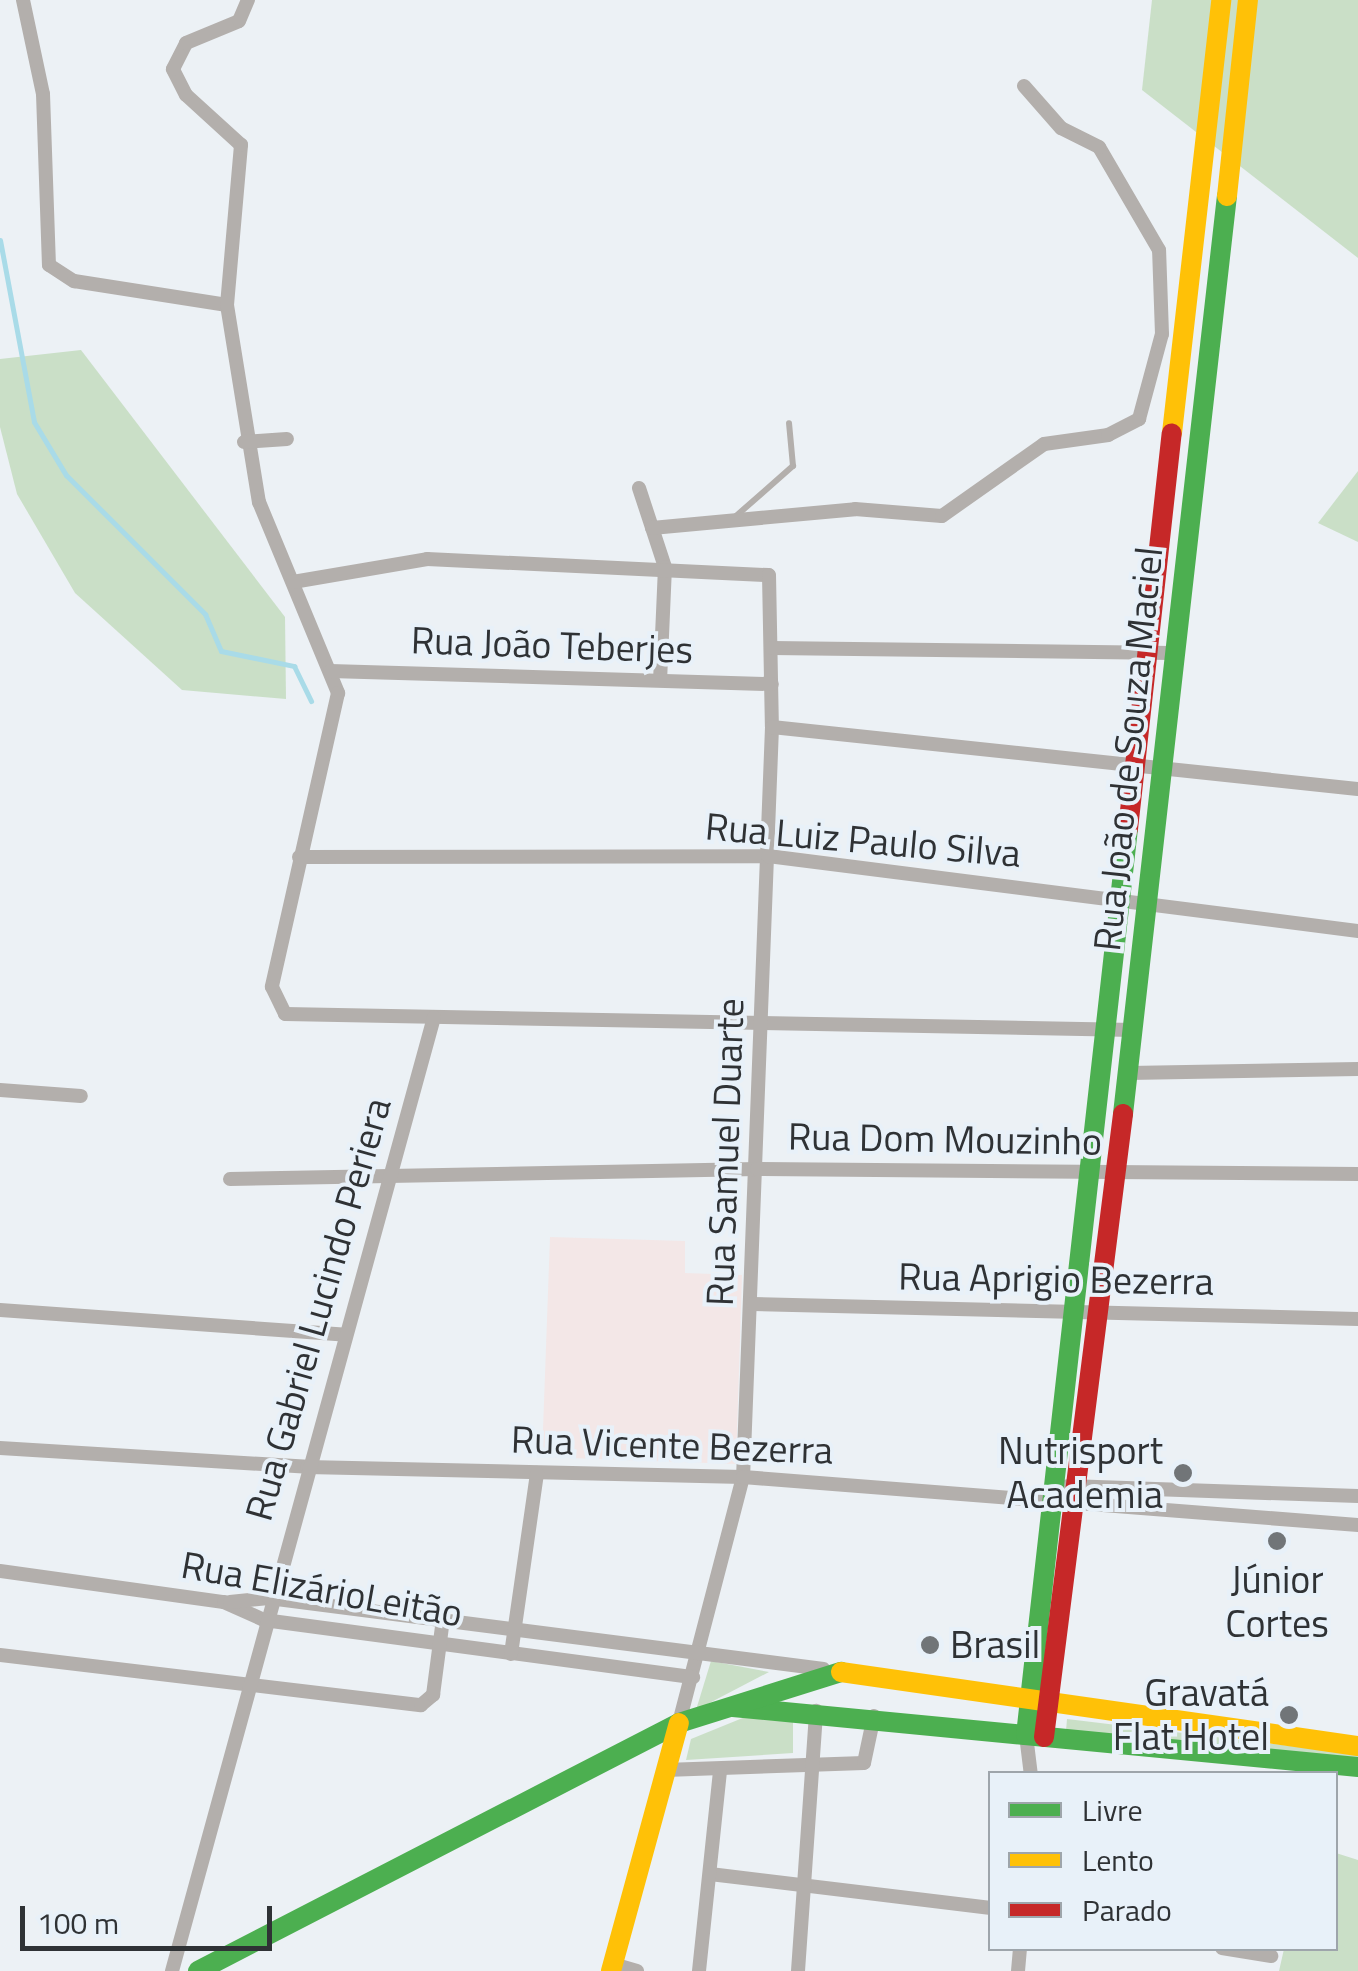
<!DOCTYPE html>
<meta charset="utf-8">
<style>
body{margin:0}
#map{position:relative;width:1358px;height:1971px;overflow:hidden;background:#ecf1f5;font-family:"Titillium Web",sans-serif}
div>[style]{position:absolute}
.education>*{inset:0;background:#f3e7e7}
.green>*{inset:0;background:#cadfc7}
.stream>*{height:5px;margin:-2.5px;padding:0 2.5px;transform-origin:2.5px;border-radius:2.5px;background:#a9dbe8}
.lane>*{height:6px;margin:-3px;padding:0 3px;transform-origin:3px;border-radius:3px;background:#b3afac}
.street>*{height:14px;margin:-7px;padding:0 7px;transform-origin:7px;border-radius:7px;background:#b3afac}
.fast>*{height:20px;margin:-10px;padding:0 10px;transform-origin:10px;border-radius:10px;background:#4caf50}
.slow>*{height:20px;margin:-10px;padding:0 10px;transform-origin:10px;border-radius:10px;background:#ffc107}
.jam>*{height:20px;margin:-10px;padding:0 10px;transform-origin:10px;border-radius:10px;background:#c62828}
.dots>*{width:28px;height:28px;translate:-50% -50%;box-sizing:border-box;border:5px solid #e8f1f9;border-radius:50%}
span{translate:-50% -50%;white-space:nowrap;text-align:center;line-height:1.15;-webkit-text-stroke:8px #e8f1f9;paint-order:stroke}
.street-label{font-size:38px;color:#2f3235}
.poi-label{font-size:38px;color:#2f3235}
.right{translate:-100% -50%;text-align:right}
.left{translate:0 -50%;text-align:left}
.legend{position:absolute;left:988px;top:1771px;width:350px;height:180px;box-sizing:border-box;background:#e8f1f9;border:2px solid #9ea5ab;margin:0;padding:12px 18px;list-style:none;font-size:30px;color:#2f3235}
.legend li{display:flex;align-items:center;gap:20px;height:50px}
.legend b{width:50px;border:2px solid #9ea5ab}
.scale{position:absolute;left:20px;top:1906px;width:252px;height:45px;box-sizing:border-box;border:5px solid #2f3235;border-top:0;padding-left:12px;font-size:30px;line-height:35px;white-space:nowrap;color:#2f3235;-webkit-text-stroke:8px #e8f1f9;paint-order:stroke}
</style>
<div id="map">
<div class="education">
<div style="clip-path:polygon(550px 1237px,685px 1241px,685px 1273px,742px 1275px,736px 1464px,542px 1457px)"></div>
</div>
<div class="green">
<div style="clip-path:polygon(1152px 0,1358px 0,1358px 258px,1142px 90px)"></div>
<div style="clip-path:polygon(81px 350px,285px 617px,286px 699px,182px 690px,75px 593px,17px 494px,0 427px,0 359px)"></div>
<div style="clip-path:polygon(1358px 471px,1358px 542px,1318px 523px)"></div>
<div style="clip-path:polygon(711px 1661px,769px 1672px,696px 1710px)"></div>
<div style="clip-path:polygon(750px 1715px,793px 1721px,793px 1753px,686px 1760px,691px 1739px)"></div>
<div style="clip-path:polygon(1067px 1719px,1358px 1754px,1358px 1763px,1066px 1731px)"></div>
<div style="clip-path:polygon(1336px 1853px,1358px 1860px,1358px 1971px,1279px 1971px,1284px 1949px,1336px 1948px)"></div>
</div>
<div class="stream">
<div style="left:0;top:240px;width:185px;rotate:79.4deg"></div>
<div style="left:34px;top:422px;width:62px;rotate:58.9deg"></div>
<div style="left:66px;top:475px;width:197px;rotate:45deg"></div>
<div style="left:205px;top:614px;width:40px;rotate:66.6deg"></div>
<div style="left:221px;top:651px;width:75px;rotate:11.6deg"></div>
<div style="left:294px;top:666px;width:39px;rotate:64deg"></div>
</div>
<div class="lane">
<div style="left:736px;top:516px;width:76px;rotate:-41.3deg"></div>
<div style="left:793px;top:466px;width:43px;rotate:-95.3deg"></div>
</div>
<div class="street">
<div style="left:23px;top:0;width:96px;rotate:78deg"></div>
<div style="left:43px;top:94px;width:171px;rotate:88deg"></div>
<div style="left:49px;top:265px;width:30px;rotate:33deg"></div>
<div style="left:74px;top:281px;width:155px;rotate:8.9deg"></div>
<div style="left:227px;top:305px;width:200px;rotate:80.8deg"></div>
<div style="left:259px;top:502px;width:207px;rotate:67.5deg"></div>
<div style="left:338px;top:693px;width:301px;rotate:102.7deg"></div>
<div style="left:272px;top:987px;width:30px;rotate:64deg"></div>
<div style="left:285px;top:1014px;width:849px;rotate:1.08deg"></div>
<div style="left:227px;top:305px;width:161px;rotate:-85deg"></div>
<div style="left:241px;top:145px;width:74px;rotate:-137.7deg"></div>
<div style="left:186px;top:95px;width:29px;rotate:-117deg"></div>
<div style="left:173px;top:69px;width:29px;rotate:-63deg"></div>
<div style="left:186px;top:43px;width:57px;rotate:-22.5deg"></div>
<div style="left:239px;top:21px;width:23px;rotate:-67deg"></div>
<div style="left:244px;top:442px;width:43px;rotate:-4deg"></div>
<div style="left:639px;top:488px;width:83px;rotate:71.8deg"></div>
<div style="left:665px;top:567px;width:113px;rotate:92.5deg"></div>
<div style="left:652px;top:528px;width:204px;rotate:-5.3deg"></div>
<div style="left:855px;top:509px;width:87px;rotate:4.6deg"></div>
<div style="left:942px;top:516px;width:125px;rotate:-35.2deg"></div>
<div style="left:1044px;top:444px;width:65px;rotate:-8deg"></div>
<div style="left:1108px;top:435px;width:35px;rotate:-27deg"></div>
<div style="left:1139px;top:419px;width:88px;rotate:-74.9deg"></div>
<div style="left:1162px;top:334px;width:84px;rotate:-92deg"></div>
<div style="left:1159px;top:250px;width:119px;rotate:-120.2deg"></div>
<div style="left:1099px;top:147px;width:42px;rotate:-153.4deg"></div>
<div style="left:1061px;top:128px;width:56px;rotate:-131.4deg"></div>
<div style="left:293px;top:582px;width:136px;rotate:-9.7deg"></div>
<div style="left:427px;top:559px;width:342px;rotate:2.7deg"></div>
<div style="left:769px;top:575px;width:152px;rotate:88.9deg"></div>
<div style="left:772px;top:727px;width:751px;rotate:92.21deg"></div>
<div style="left:743px;top:1477px;width:254px;rotate:104.6deg"></div>
<div style="left:772px;top:648px;width:400px;rotate:0.7deg"></div>
<div style="left:330px;top:671px;width:442px;rotate:1.7deg"></div>
<div style="left:772px;top:727px;width:589px;rotate:6.04deg"></div>
<div style="left:299px;top:857px;width:469px;rotate:-0.1deg"></div>
<div style="left:768px;top:856px;width:595px;rotate:7.24deg"></div>
<div style="left:1129px;top:1073px;width:229px;rotate:-1deg"></div>
<div style="left:0;top:1090px;width:81px;rotate:4.2deg"></div>
<div style="left:230px;top:1179px;width:527px;rotate:-1.09deg"></div>
<div style="left:757px;top:1169px;width:601px;rotate:0.48deg"></div>
<div style="left:753px;top:1304px;width:605px;rotate:1.42deg"></div>
<div style="left:0;top:1310px;width:347px;rotate:4.1deg"></div>
<div style="left:0;top:1448px;width:308px;rotate:3.5deg"></div>
<div style="left:307px;top:1467px;width:436px;rotate:1.3deg"></div>
<div style="left:743px;top:1477px;width:617px;rotate:4.46deg"></div>
<div style="left:1068px;top:1486px;width:290px;rotate:2deg"></div>
<div style="left:0;top:1571px;width:226px;rotate:7.9deg"></div>
<div style="left:224px;top:1602px;width:44px;rotate:24.2deg"></div>
<div style="left:264px;top:1620px;width:433px;rotate:7.6deg"></div>
<div style="left:230px;top:1602px;width:39px;rotate:-6deg"></div>
<div style="left:269px;top:1598px;width:559px;rotate:7.3deg"></div>
<div style="left:511px;top:1654px;width:183px;rotate:-81.8deg"></div>
<div style="left:0;top:1655px;width:424px;rotate:6.8deg"></div>
<div style="left:421px;top:1705px;width:16px;rotate:-40deg"></div>
<div style="left:433px;top:1695px;width:77px;rotate:-82.5deg"></div>
<div style="left:1026px;top:1735px;width:39px;rotate:83deg"></div>
<div style="left:665px;top:1770px;width:199px;rotate:-2deg"></div>
<div style="left:864px;top:1763px;width:48px;rotate:-78deg"></div>
<div style="left:710px;top:1874px;width:283px;rotate:6.9deg"></div>
<div style="left:1222px;top:1948px;width:50px;rotate:9.3deg"></div>
<div style="left:613px;top:1964px;width:25px;rotate:16deg"></div>
<div style="left:172px;top:1971px;width:989px;rotate:-74.64deg"></div>
<div style="left:699px;top:1971px;width:201px;rotate:-84deg"></div>
<div style="left:798px;top:1971px;width:261px;rotate:-86deg"></div>
<div style="left:1018px;top:1971px;width:23px;rotate:-85deg"></div>
</div>
<div class="fast">
<div style="left:1123px;top:1114px;width:924px;rotate:-83.54deg"></div>
<div style="left:733px;top:1707px;width:628px;rotate:5.48deg"></div>
<div style="left:1026px;top:1735px;width:912px;rotate:-83.58deg"></div>
<div style="left:198px;top:1971px;width:541px;rotate:-27.28deg"></div>
<div style="left:679px;top:1723px;width:170px;rotate:-17.5deg"></div>
</div>
<div class="slow">
<div style="left:1227px;top:196px;width:197px;rotate:-83.9deg"></div>
<div style="left:1172px;top:433px;width:436px;rotate:-83.5deg"></div>
<div style="left:841px;top:1672px;width:522px;rotate:8.15deg"></div>
<div style="left:611px;top:1971px;width:257px;rotate:-74.7deg"></div>
</div>
<div class="jam">
<div style="left:1128px;top:829px;width:398px;rotate:-83.7deg"></div>
<div style="left:1044px;top:1737px;width:628px;rotate:-82.77deg"></div>
</div>
<div class="dots">
<div style="left:1183px;top:1473px;background:#717578"></div>
<div style="left:1277px;top:1541px;background:#717578"></div>
<div style="left:930px;top:1645px;background:#717578"></div>
<div style="left:1289px;top:1715px;background:#717578"></div>
</div>
<div class="street-label">
<span style="left:552px;top:645px;rotate:2deg">Rua João Teberjes</span>
<span style="left:1128px;top:749px;rotate:-84deg">Rua João de Souza Maciel</span>
<span style="left:863px;top:840px;rotate:5deg">Rua Luiz Paulo Silva</span>
<span style="left:945px;top:1139px;rotate:1deg">Rua Dom Mouzinho</span>
<span style="left:725px;top:1152px;rotate:-88deg">Rua Samuel Duarte</span>
<span style="left:1056px;top:1279px;rotate:1deg">Rua Aprigio Bezerra</span>
<span style="left:318px;top:1309px;rotate:-74deg">Rua Gabriel Lucindo Periera</span>
<span style="left:672px;top:1445px;rotate:2deg">Rua Vicente Bezerra</span>
<span style="left:322px;top:1589px;rotate:10deg">Rua ElizárioLeitão</span>
</div>
<div class="poi-label">
<span class="right" style="left:1163px;top:1473px">Nutrisport<br>Academia</span>
<span style="left:1277px;top:1602px">Júnior<br>Cortes</span>
<span class="left" style="left:950px;top:1645px">Brasil</span>
<span class="right" style="left:1269px;top:1715px">Gravatá<br>Flat Hotel</span>
</div>
<ul class="legend">
<li><b style="height:12px;background:#4caf50"></b>Livre</li>
<li><b style="height:12px;background:#ffc107"></b>Lento</li>
<li><b style="height:12px;background:#c62828"></b>Parado</li>
</ul>
<div class="scale">100 m</div>
</div>
